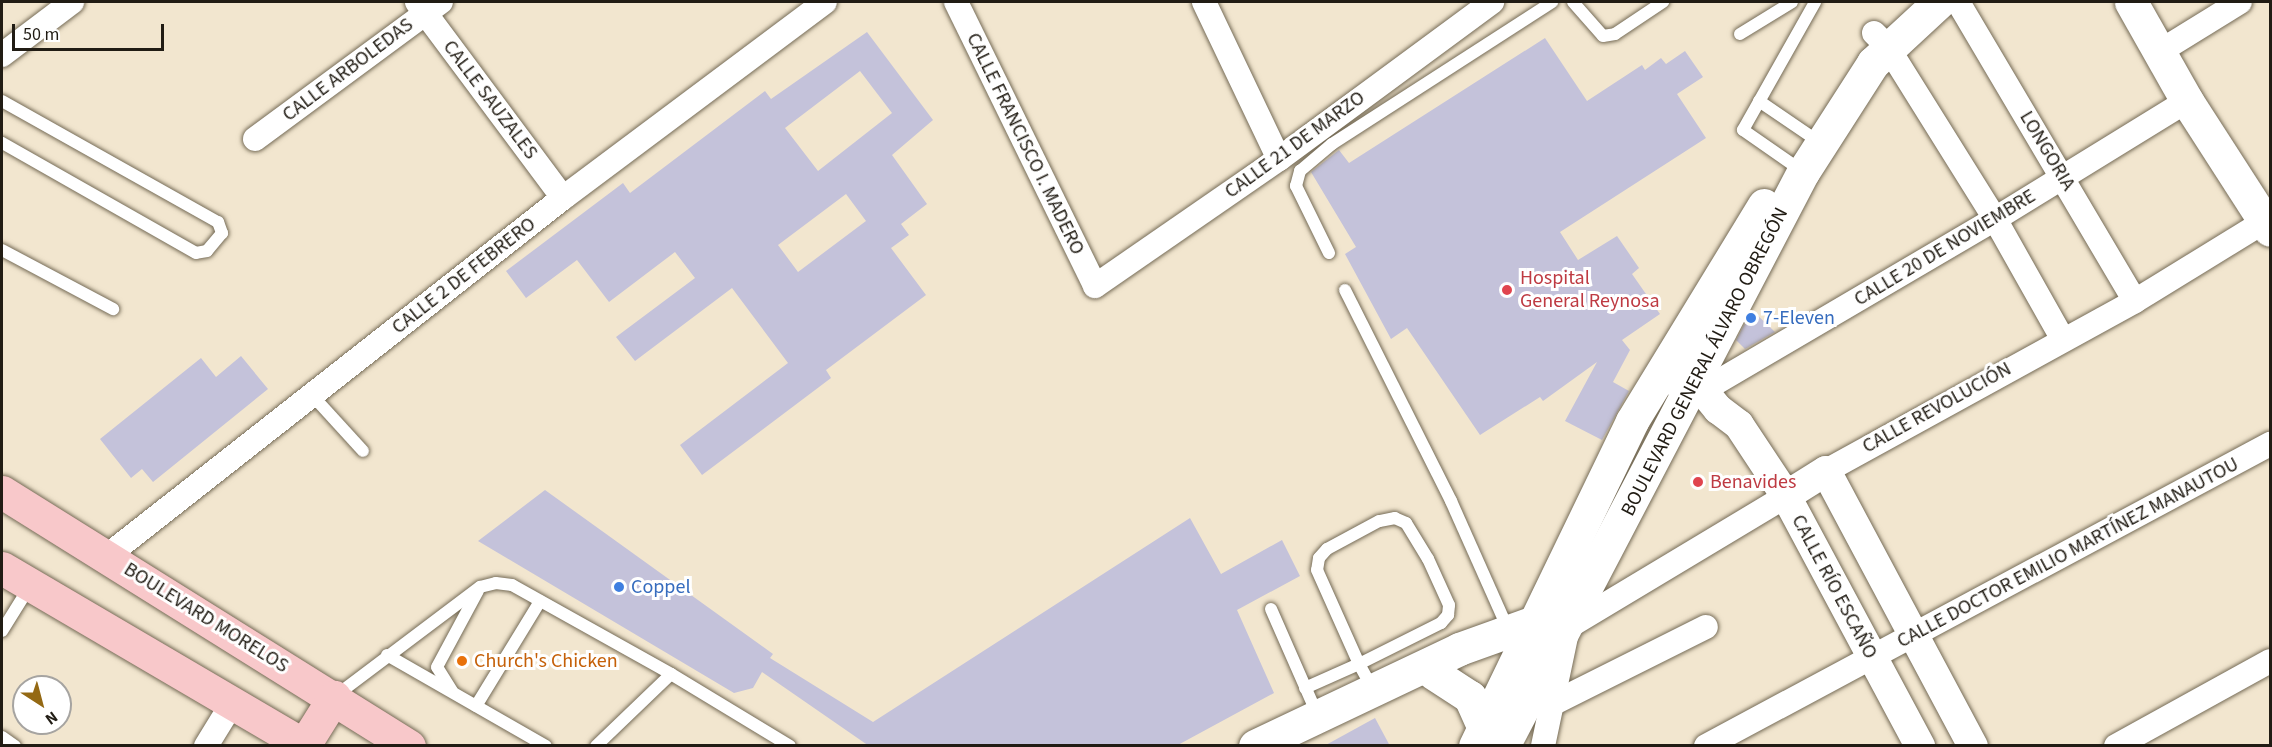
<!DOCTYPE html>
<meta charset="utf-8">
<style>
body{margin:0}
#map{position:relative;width:2272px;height:747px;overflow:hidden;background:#f2e6cf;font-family:"Source Sans 3",sans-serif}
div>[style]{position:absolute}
.building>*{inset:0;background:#c4c2da}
.roads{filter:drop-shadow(0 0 2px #756b56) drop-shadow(0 0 2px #756b56)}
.service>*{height:12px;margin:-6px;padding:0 6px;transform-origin:6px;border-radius:6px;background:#fff}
.minor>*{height:24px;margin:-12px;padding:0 12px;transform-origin:12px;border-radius:12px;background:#fff}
.tertiary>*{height:30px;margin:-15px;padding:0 15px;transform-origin:15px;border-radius:15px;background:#fff}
.secondary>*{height:33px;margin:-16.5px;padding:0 16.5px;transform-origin:16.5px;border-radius:16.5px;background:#fff}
.primary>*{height:33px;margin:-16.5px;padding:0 16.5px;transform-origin:16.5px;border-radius:16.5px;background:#f8c8ca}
.dots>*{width:16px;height:16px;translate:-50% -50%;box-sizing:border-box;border:3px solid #fff;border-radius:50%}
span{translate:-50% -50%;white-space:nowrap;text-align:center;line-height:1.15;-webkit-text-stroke:6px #fff;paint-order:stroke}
.street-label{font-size:20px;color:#211c14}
.health-label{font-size:20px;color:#be3a42}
.left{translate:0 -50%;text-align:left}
.shop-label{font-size:20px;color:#366cbe}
.food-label{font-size:20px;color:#c56008}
.frame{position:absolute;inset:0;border:3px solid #211c14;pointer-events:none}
.north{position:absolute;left:12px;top:675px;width:60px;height:60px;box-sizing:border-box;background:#fff;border:2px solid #a6a4a1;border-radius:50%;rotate:144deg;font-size:16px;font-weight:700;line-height:24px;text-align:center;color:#211c14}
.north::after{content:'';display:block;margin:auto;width:21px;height:27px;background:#946914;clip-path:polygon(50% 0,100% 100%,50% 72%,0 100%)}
.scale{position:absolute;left:12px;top:24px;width:152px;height:27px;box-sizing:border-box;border:3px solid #211c14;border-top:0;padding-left:8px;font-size:18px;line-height:21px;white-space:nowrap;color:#211c14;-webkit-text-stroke:4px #fff;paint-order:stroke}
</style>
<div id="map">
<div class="building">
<div style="clip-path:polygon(evenodd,867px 32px,933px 120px,892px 155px,927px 204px,901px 224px,909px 235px,891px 248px,926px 295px,826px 370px,831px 378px,702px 475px,680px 445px,788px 363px,732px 288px,635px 361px,616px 337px,695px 278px,675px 252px,609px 302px,577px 260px,526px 298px,506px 271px,623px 183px,630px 193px,765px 91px,771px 99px,867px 32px,860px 71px,892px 113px,818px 171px,785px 128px,860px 71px,867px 32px,846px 194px,866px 221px,798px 272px,778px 245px,846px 194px)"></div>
<div style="clip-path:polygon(1545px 38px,1587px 101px,1642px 65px,1645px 70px,1661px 58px,1666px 64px,1685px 51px,1703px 77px,1677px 94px,1706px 138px,1560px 232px,1578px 260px,1617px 236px,1639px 268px,1632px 274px,1660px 314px,1622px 340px,1630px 350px,1613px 382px,1629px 391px,1602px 440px,1565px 421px,1597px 362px,1543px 401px,1540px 397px,1480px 435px,1407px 328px,1391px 339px,1345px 254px,1356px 247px,1311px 172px,1339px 150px,1349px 163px)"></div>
<div style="clip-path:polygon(1752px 310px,1775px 332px,1745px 349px,1736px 340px)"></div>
<div style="clip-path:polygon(241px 356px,268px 389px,153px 482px,142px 469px,131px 478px,100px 439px,201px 358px,216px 377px)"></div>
<div style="clip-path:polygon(545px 490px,773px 654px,770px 658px,873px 722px,1190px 518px,1221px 574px,1282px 540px,1300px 576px,1237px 610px,1274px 693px,1176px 746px,869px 746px,762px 672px,753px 688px,734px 693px,478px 541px)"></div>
<div style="clip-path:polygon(1375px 718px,1390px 746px,1324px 746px)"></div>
</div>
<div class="roads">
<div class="service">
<div style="left:1573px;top:2px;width:45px;rotate:48.6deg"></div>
<div style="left:1603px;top:36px;width:12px;rotate:-9deg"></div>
<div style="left:1615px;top:34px;width:58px;rotate:-33.7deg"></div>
<div style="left:1740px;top:34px;width:61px;rotate:-31.6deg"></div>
<div style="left:2px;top:101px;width:248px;rotate:29.3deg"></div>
<div style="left:218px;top:222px;width:12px;rotate:70deg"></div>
<div style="left:222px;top:233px;width:23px;rotate:130deg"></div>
<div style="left:207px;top:251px;width:11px;rotate:170deg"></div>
<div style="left:196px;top:253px;width:223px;rotate:-150.4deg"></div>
<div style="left:1759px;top:101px;width:73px;rotate:34.3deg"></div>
<div style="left:1802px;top:171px;width:72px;rotate:-145.2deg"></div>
<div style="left:1743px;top:130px;width:147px;rotate:-60.6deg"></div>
<div style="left:2px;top:250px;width:126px;rotate:28deg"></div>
<div style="left:1329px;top:253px;width:75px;rotate:-116.2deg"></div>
<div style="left:1296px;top:186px;width:16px;rotate:-75deg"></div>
<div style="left:1300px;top:171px;width:42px;rotate:-40.2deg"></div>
<div style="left:1332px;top:144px;width:262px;rotate:-32.8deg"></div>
<div style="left:1345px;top:290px;width:236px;rotate:63.3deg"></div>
<div style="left:1451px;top:501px;width:140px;rotate:66deg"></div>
<div style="left:311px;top:394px;width:77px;rotate:47.6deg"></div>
<div style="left:1271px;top:609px;width:117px;rotate:66.3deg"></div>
<div style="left:2px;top:631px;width:53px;rotate:-58.1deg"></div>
<div style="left:387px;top:655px;width:183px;rotate:29.8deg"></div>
<div style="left:1305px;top:688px;width:59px;rotate:-24deg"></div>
<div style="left:1359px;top:664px;width:92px;rotate:-26.6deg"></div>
<div style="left:1441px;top:623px;width:11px;rotate:-49deg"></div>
<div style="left:1448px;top:615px;width:10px;rotate:-84deg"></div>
<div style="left:1449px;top:605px;width:51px;rotate:-114.5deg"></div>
<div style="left:1428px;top:559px;width:42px;rotate:-121.4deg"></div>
<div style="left:1406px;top:523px;width:12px;rotate:-156deg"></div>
<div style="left:1395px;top:518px;width:16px;rotate:169deg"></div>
<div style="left:1379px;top:521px;width:59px;rotate:151.7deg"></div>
<div style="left:1327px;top:549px;width:12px;rotate:132deg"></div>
<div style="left:1319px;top:558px;width:12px;rotate:99deg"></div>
<div style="left:1317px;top:570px;width:103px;rotate:65.9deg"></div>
<div style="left:1359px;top:664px;width:26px;rotate:61deg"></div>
<div style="left:452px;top:691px;width:28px;rotate:-122deg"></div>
<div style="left:437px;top:667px;width:86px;rotate:-61.7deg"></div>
<div style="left:334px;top:697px;width:183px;rotate:-37deg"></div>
<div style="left:480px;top:587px;width:16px;rotate:-14deg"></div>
<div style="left:496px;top:583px;width:16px;rotate:7deg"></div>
<div style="left:512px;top:585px;width:182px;rotate:29.2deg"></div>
<div style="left:476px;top:706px;width:123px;rotate:-58.6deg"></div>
<div style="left:2px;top:737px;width:16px;rotate:35deg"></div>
<div style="left:596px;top:746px;width:104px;rotate:-43.8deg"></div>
<div style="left:671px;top:674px;width:139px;rotate:31.2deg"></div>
</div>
<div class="minor">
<div style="left:417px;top:2px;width:244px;rotate:53.3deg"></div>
<div style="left:956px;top:2px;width:316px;rotate:63.9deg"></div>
<div style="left:1095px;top:286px;width:224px;rotate:-34.6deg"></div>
<div style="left:1279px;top:159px;width:265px;rotate:-36.4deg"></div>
<div style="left:1204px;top:2px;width:174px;rotate:64.5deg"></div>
<div style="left:1958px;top:2px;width:347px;rotate:59.4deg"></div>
<div style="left:1874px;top:33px;width:18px;rotate:45deg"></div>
<div style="left:1887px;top:46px;width:204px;rotate:58deg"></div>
<div style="left:1995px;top:219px;width:137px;rotate:60.6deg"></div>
<div style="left:2159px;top:52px;width:95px;rotate:-31.7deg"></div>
<div style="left:2px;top:55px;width:88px;rotate:-37.1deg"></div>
<div style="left:255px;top:139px;width:231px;rotate:-36.4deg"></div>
<div style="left:1702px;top:391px;width:340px;rotate:-30.4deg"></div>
<div style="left:1995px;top:219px;width:225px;rotate:-31.6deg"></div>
<div style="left:1826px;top:471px;width:353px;rotate:-28.8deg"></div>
<div style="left:2135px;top:301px;width:158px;rotate:-31.6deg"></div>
<div style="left:107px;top:556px;width:580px;rotate:-38.14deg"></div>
<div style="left:563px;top:198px;width:327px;rotate:-36.8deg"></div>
<div style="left:1552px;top:704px;width:172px;rotate:-26.6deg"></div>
<div style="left:206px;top:746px;width:52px;rotate:-58.5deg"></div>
<div style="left:1543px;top:746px;width:122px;rotate:-78.1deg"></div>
<div style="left:1568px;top:627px;width:254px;rotate:-31deg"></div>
<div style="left:1706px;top:746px;width:640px;rotate:-28.17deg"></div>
<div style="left:2116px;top:746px;width:176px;rotate:-28.9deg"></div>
</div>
<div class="tertiary">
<div style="left:1672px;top:380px;width:24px;rotate:5deg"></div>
<div style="left:1696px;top:382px;width:35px;rotate:51deg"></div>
<div style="left:1718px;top:409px;width:26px;rotate:37deg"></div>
<div style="left:1739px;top:425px;width:85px;rotate:56.5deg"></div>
<div style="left:1786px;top:496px;width:284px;rotate:61.8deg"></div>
<div style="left:1786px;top:496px;width:47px;rotate:-32deg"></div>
<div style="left:1826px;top:471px;width:312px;rotate:61.9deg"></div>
</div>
<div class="secondary">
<div style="left:2131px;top:2px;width:114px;rotate:60.5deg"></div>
<div style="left:2187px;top:101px;width:153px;rotate:57.2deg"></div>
<div style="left:1433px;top:673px;width:44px;rotate:33deg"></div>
<div style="left:1470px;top:697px;width:34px;rotate:66deg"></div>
<div style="left:1255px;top:746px;width:226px;rotate:-25.4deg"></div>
<div style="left:1459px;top:649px;width:91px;rotate:-19.8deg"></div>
<div style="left:1475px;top:746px;width:361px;rotate:-64.2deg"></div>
<div style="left:1632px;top:421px;width:253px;rotate:-58.6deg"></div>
<div style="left:1503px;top:746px;width:648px;rotate:-62.41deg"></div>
<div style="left:1803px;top:172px;width:130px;rotate:-57.3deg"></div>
<div style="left:1873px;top:63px;width:90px;rotate:-42.7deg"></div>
</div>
<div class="primary">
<div style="left:2px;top:492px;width:480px;rotate:32deg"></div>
<div style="left:2px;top:568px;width:351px;rotate:30.4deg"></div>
<div style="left:304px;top:745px;width:57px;rotate:-58deg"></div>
</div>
</div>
<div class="dots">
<div style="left:1507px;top:290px;background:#e0444e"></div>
<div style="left:1751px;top:318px;background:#3f7fe0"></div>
<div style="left:1698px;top:482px;background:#e0444e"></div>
<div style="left:619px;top:587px;background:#3f7fe0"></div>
<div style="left:462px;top:661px;background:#e8710a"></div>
</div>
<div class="street-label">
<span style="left:348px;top:70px;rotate:-37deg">CALLE ARBOLEDAS</span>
<span style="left:490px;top:100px;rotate:53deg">CALLE SAUZALES</span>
<span style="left:1025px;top:144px;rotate:64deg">CALLE FRANCISCO I. MADERO</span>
<span style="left:1295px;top:145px;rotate:-36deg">CALLE 21 DE MARZO</span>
<span style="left:2047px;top:151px;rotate:59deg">LONGORIA</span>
<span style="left:1945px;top:248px;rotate:-31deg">CALLE 20 DE NOVIEMBRE</span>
<span style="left:464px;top:276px;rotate:-38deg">CALLE 2 DE FEBRERO</span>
<span style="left:1705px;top:362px;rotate:-63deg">BOULEVARD GENERAL ÁLVARO OBREGÓN</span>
<span style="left:1937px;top:408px;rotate:-29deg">CALLE REVOLUCIÓN</span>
<span style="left:2068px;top:553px;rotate:-28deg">CALLE DOCTOR EMILIO MARTÍNEZ MANAUTOU</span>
<span style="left:1834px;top:587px;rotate:62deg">CALLE RÍO ESCAÑO</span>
<span style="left:206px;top:618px;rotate:32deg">BOULEVARD MORELOS</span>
</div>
<div class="health-label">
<span class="left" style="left:1520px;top:290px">Hospital<br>General Reynosa</span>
<span class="left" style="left:1710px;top:482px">Benavides</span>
</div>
<div class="shop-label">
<span class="left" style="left:1763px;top:318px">7-Eleven</span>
<span class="left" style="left:631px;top:587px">Coppel</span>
</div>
<div class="food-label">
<span class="left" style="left:474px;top:661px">Church's Chicken</span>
</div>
<div class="frame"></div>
<div class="north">N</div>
<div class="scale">50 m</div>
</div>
